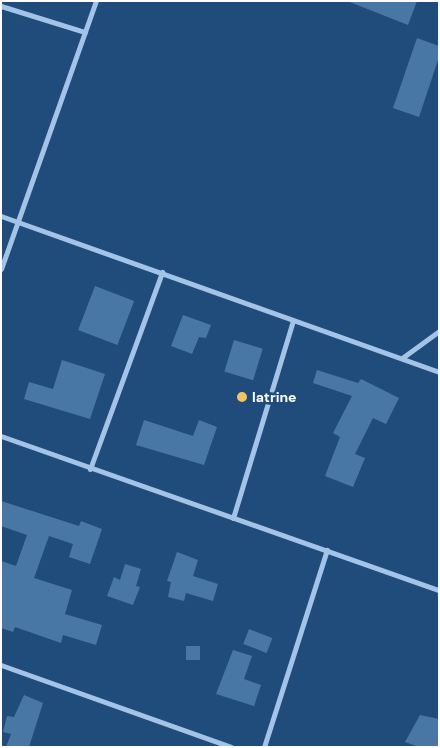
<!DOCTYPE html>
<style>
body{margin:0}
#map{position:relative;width:440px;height:748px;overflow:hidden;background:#204c7b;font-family:"DM Sans",sans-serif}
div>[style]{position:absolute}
.building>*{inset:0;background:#4977a5;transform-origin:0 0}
.minor>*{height:5px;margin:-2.5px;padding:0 2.5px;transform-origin:2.5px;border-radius:2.5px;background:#a3c4e6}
.dots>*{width:14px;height:14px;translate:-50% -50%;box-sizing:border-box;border:2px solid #204c7b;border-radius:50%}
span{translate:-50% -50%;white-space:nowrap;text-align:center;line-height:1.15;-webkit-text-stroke:5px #204c7b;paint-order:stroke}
.poi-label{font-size:14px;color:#fff;font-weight:700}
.left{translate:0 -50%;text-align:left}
.frame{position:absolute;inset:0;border:2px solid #fff;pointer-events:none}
</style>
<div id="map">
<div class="building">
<div style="clip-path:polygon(347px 1px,417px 1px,408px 25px)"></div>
<div style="clip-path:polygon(417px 38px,439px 46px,439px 57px,419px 117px,393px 108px)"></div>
<div style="left:95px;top:286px;width:42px;height:47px;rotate:21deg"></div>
<div style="clip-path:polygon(183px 315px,211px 325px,206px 338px,199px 337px,192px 354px,171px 346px)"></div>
<div style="left:234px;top:340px;width:30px;height:33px;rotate:17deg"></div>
<div style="clip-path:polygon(62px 360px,105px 374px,90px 419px,24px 399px,29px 382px,53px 389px)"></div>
<div style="clip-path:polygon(317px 370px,358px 383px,361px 379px,399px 398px,386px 424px,373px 418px,355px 454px,365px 458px,353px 487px,325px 476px,340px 437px,333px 433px,352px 396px,313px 383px)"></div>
<div style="clip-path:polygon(144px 420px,193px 436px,199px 420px,217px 427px,204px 465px,136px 445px)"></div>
<div style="clip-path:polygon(1px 501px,79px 526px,81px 521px,102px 529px,90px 564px,69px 557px,73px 544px,49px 536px,34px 578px,72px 590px,65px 614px,102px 625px,96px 645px,63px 635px,61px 643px,15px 627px,13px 632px,1px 628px,1px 561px,16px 566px,27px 535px,1px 526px)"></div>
<div style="clip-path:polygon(177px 552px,198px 560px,193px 576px,218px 584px,213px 601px,186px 593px,184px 601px,168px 597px,171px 582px,167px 581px)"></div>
<div style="clip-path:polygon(125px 564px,141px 569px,136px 586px,140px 587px,133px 605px,107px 596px,114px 577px,120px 580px)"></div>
<div style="left:249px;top:629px;width:25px;height:16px;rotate:21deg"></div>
<div style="left:186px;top:646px;width:14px;height:14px"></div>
<div style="clip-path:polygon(233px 650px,252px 656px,244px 679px,261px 685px,254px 706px,216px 694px)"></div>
<div style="clip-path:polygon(24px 695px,43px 703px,29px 747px,6px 747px,11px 734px,3px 732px,7px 716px,14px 717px)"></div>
<div style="clip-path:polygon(420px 715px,439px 719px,439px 747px,419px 747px,405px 742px)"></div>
</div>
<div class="minor">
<div style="left:1px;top:6px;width:88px;rotate:17.2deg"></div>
<div style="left:1px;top:216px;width:465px;rotate:19.6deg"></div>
<div style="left:1px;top:269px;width:284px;rotate:-70.5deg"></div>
<div style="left:402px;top:358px;width:46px;rotate:-36.1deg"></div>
<div style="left:1px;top:436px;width:464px;rotate:19.4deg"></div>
<div style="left:90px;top:469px;width:210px;rotate:-69.9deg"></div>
<div style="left:233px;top:518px;width:206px;rotate:-73.1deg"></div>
<div style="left:1px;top:665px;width:244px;rotate:19.6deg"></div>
<div style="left:264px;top:747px;width:207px;rotate:-72.3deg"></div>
</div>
<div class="dots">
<div style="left:242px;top:397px;background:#f3c364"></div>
</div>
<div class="poi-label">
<span class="left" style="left:252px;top:397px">latrine</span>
</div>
<div class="frame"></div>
</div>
